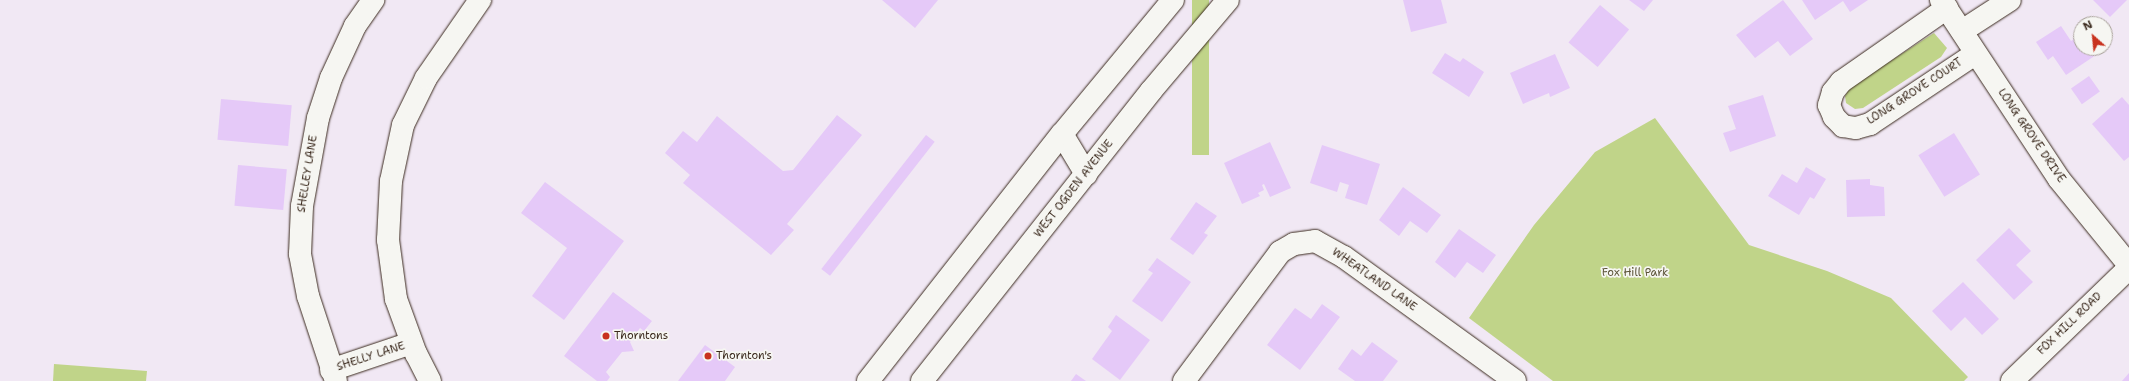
<!DOCTYPE html>
<style>
body{margin:0}
#map{position:relative;width:2129px;height:381px;overflow:hidden;background:#f1e8f4;font-family:"Shantell Sans",sans-serif}
div>[style]{position:absolute}
.green>*{inset:0;background:#c0d489;transform-origin:0 0}
.building>*{inset:0;background:#e5c9f8;transform-origin:0 0}
.roads{filter:drop-shadow(0 0 1px #3b2a1e) drop-shadow(0 0 1px #3b2a1e)}
.minor>*{height:22px;margin:-11px;padding:0 11px;transform-origin:11px;border-radius:11px;background:#f6f6f2}
.major>*{height:22px;margin:-11px;padding:0 11px;transform-origin:11px;border-radius:11px;background:#f6f6f2}
.dots>*{width:11px;height:11px;translate:-50% -50%;box-sizing:border-box;border:2px solid #f6f6f2;border-radius:50%}
span{translate:-50% -50%;white-space:nowrap;text-align:center;line-height:1.15;-webkit-text-stroke:3.5px #f6f6f2;paint-order:stroke}
.street-label{font-size:11px;color:#3b2a1e}
.park-label{font-size:11px;color:#5c5439}
.poi-label{font-size:11px;color:#3b2a1e}
.left{translate:0 -50%;text-align:left}
.north{position:absolute;left:2073px;top:16px;width:40px;height:40px;box-sizing:border-box;background:#f6f6f2;border:1px solid #aba49d;border-radius:50%;rotate:333deg;font-size:11px;font-weight:700;line-height:16px;text-align:center;color:#3b2a1e}
.north::after{content:'';display:block;margin:auto;width:14px;height:18px;background:#c8321e;clip-path:polygon(50% 0,100% 100%,50% 72%,0 100%)}
</style>
<div id="map">
<div class="green">
<div style="left:1192px;top:0;width:17px;height:155px"></div>
<div style="clip-path:polygon(1934px 33px,1947px 48px,1941px 57px,1863px 108px,1855px 109px,1846px 103px,1845px 96px,1850px 87px)"></div>
<div style="clip-path:polygon(1655px 118px,1749px 245px,1827px 271px,1891px 298px,1968px 377px,1964px 381px,1553px 381px,1469px 318px,1534px 225px,1595px 152px)"></div>
<div style="clip-path:polygon(54px 364px,147px 371px,146px 381px,53px 381px)"></div>
</div>
<div class="building">
<div style="clip-path:polygon(882px 0,938px 0,915px 28px)"></div>
<div style="clip-path:polygon(1403px 0,1441px 0,1447px 23px,1411px 32px)"></div>
<div style="clip-path:polygon(1629px 0,1653px 0,1644px 11px)"></div>
<div style="clip-path:polygon(1783px 0,1813px 39px,1790px 56px,1778px 41px,1755px 58px,1736px 35px)"></div>
<div style="clip-path:polygon(1802px 0,1868px 0,1850px 12px,1843px 1px,1815px 20px)"></div>
<div style="clip-path:polygon(2093px 0,2127px 0,2110px 17px)"></div>
<div style="left:1600px;top:5px;width:38px;height:49px;rotate:40deg"></div>
<div style="clip-path:polygon(2061px 26px,2071px 41px,2081px 34px,2081px 48px,2096px 48px,2099px 53px,2066px 75px,2053px 56px,2048px 60px,2036px 42px)"></div>
<div style="clip-path:polygon(1445px 53px,1460px 62px,1463px 58px,1484px 72px,1469px 97px,1432px 73px)"></div>
<div style="clip-path:polygon(1555px 54px,1570px 88px,1550px 97px,1549px 93px,1523px 104px,1510px 73px)"></div>
<div style="left:2089px;top:76px;width:19px;height:22px;rotate:55deg"></div>
<div style="clip-path:polygon(1763px 95px,1776px 136px,1730px 152px,1723px 133px,1736px 129px,1728px 106px)"></div>
<div style="clip-path:polygon(2122px 97px,2129px 105px,2129px 157px,2124px 161px,2092px 124px)"></div>
<div style="left:221px;top:99px;width:71px;height:41px;rotate:5deg"></div>
<div style="clip-path:polygon(837px 115px,862px 135px,787px 224px,794px 230px,771px 255px,683px 183px,690px 175px,665px 153px,683px 131px,697px 142px,717px 116px,783px 171px,793px 170px)"></div>
<div style="left:1954px;top:133px;width:49px;height:42px;rotate:58deg"></div>
<div style="left:926px;top:135px;width:11px;height:170px;rotate:38deg"></div>
<div style="clip-path:polygon(1270px 142px,1291px 188px,1270px 197px,1264px 184px,1262px 185px,1264px 190px,1258px 193px,1260px 196px,1242px 204px,1224px 163px)"></div>
<div style="clip-path:polygon(1322px 145px,1380px 164px,1367px 205px,1345px 198px,1349px 185px,1340px 182px,1337px 192px,1310px 183px)"></div>
<div style="left:238px;top:165px;width:49px;height:41px;rotate:5deg"></div>
<div style="clip-path:polygon(1806px 167px,1826px 179px,1814px 199px,1810px 197px,1799px 215px,1768px 196px,1782px 174px,1797px 183px)"></div>
<div style="clip-path:polygon(1870px 179px,1870px 185px,1884px 187px,1885px 216px,1847px 217px,1846px 180px)"></div>
<div style="clip-path:polygon(545px 182px,624px 241px,564px 320px,532px 296px,567px 248px,521px 213px)"></div>
<div style="clip-path:polygon(1403px 187px,1441px 215px,1427px 233px,1410px 221px,1399px 236px,1379px 220px)"></div>
<div style="clip-path:polygon(1196px 202px,1217px 216px,1204px 233px,1208px 235px,1193px 255px,1170px 239px)"></div>
<div style="clip-path:polygon(2009px 228px,2031px 251px,2016px 265px,2033px 282px,2014px 300px,1976px 260px)"></div>
<div style="clip-path:polygon(1459px 229px,1496px 255px,1483px 273px,1467px 262px,1455px 278px,1435px 262px)"></div>
<div style="clip-path:polygon(1157px 258px,1191px 282px,1162px 322px,1132px 301px,1153px 273px,1148px 270px)"></div>
<div style="clip-path:polygon(1963px 282px,1999px 319px,1982px 335px,1965px 317px,1951px 331px,1932px 311px)"></div>
<div style="clip-path:polygon(613px 292px,652px 321px,644px 331px,640px 328px,630px 342px,634px 351px,622px 352px,606px 372px,610px 377px,607px 381px,597px 381px,564px 356px)"></div>
<div style="clip-path:polygon(1322px 304px,1340px 317px,1300px 370px,1267px 345px,1295px 308px,1311px 319px)"></div>
<div style="clip-path:polygon(1116px 315px,1150px 340px,1120px 380px,1092px 359px,1112px 331px,1108px 327px)"></div>
<div style="clip-path:polygon(1372px 342px,1398px 361px,1383px 381px,1355px 381px,1338px 369px,1352px 349px,1361px 356px)"></div>
<div style="clip-path:polygon(705px 345px,735px 367px,725px 381px,678px 381px)"></div>
<div style="clip-path:polygon(2129px 373px,2129px 381px,2122px 381px)"></div>
<div style="clip-path:polygon(1076px 374px,1086px 381px,1071px 381px)"></div>
</div>
<div class="roads">
<div class="minor">
<div style="left:1941px;top:0;width:214px;rotate:56.6deg"></div>
<div style="left:2059px;top:179px;width:111px;rotate:50.9deg"></div>
<div style="left:1947px;top:8px;width:129px;rotate:145.1deg"></div>
<div style="left:1841px;top:82px;width:13px;rotate:129deg"></div>
<div style="left:1833px;top:92px;width:14px;rotate:107deg"></div>
<div style="left:1829px;top:105px;width:13px;rotate:67deg"></div>
<div style="left:1834px;top:117px;width:13px;rotate:45deg"></div>
<div style="left:1843px;top:126px;width:13px;rotate:9deg"></div>
<div style="left:1856px;top:128px;width:15px;rotate:-16deg"></div>
<div style="left:1870px;top:124px;width:126px;rotate:-33.7deg"></div>
<div style="left:1962px;top:31px;width:57px;rotate:-32.9deg"></div>
<div style="left:331px;top:370px;width:84px;rotate:-18.6deg"></div>
<div style="left:336px;top:381px;width:89px;rotate:-108.2deg"></div>
<div style="left:308px;top:296px;width:43px;rotate:-100.8deg"></div>
<div style="left:300px;top:254px;width:48px;rotate:-87.6deg"></div>
<div style="left:302px;top:206px;width:89px;rotate:-79.7deg"></div>
<div style="left:318px;top:118px;width:42px;rotate:-72deg"></div>
<div style="left:331px;top:78px;width:57px;rotate:-65.2deg"></div>
<div style="left:355px;top:26px;width:32px;rotate:-55deg"></div>
<div style="left:430px;top:381px;width:30px;rotate:-117deg"></div>
<div style="left:416px;top:354px;width:59px;rotate:-110deg"></div>
<div style="left:396px;top:299px;width:60px;rotate:-97.7deg"></div>
<div style="left:388px;top:240px;width:59px;rotate:-87.1deg"></div>
<div style="left:391px;top:181px;width:57px;rotate:-77.9deg"></div>
<div style="left:403px;top:125px;width:52px;rotate:-63.9deg"></div>
<div style="left:426px;top:78px;width:95px;rotate:-55.3deg"></div>
<div style="left:1184px;top:381px;width:161px;rotate:-53.3deg"></div>
<div style="left:1280px;top:252px;width:16px;rotate:-30deg"></div>
<div style="left:1294px;top:244px;width:21px;rotate:-8deg"></div>
<div style="left:1315px;top:241px;width:33px;rotate:29deg"></div>
<div style="left:1344px;top:257px;width:211px;rotate:35.9deg"></div>
<div style="left:2012px;top:381px;width:163px;rotate:-44deg"></div>
</div>
<div class="major">
<div style="left:1062px;top:134px;width:47px;rotate:59deg"></div>
<div style="left:868px;top:381px;width:314px;rotate:-51.9deg"></div>
<div style="left:1062px;top:134px;width:174px;rotate:-50.4deg"></div>
<div style="left:922px;top:381px;width:370px;rotate:-51.7deg"></div>
<div style="left:1151px;top:91px;width:119px;rotate:-49.8deg"></div>
</div>
</div>
<div class="dots">
<div style="left:606px;top:336px;background:#c8321e"></div>
<div style="left:708px;top:356px;background:#c8321e"></div>
</div>
<div class="street-label">
<span style="left:1915px;top:92px;rotate:-33deg">LONG GROVE COURT</span>
<span style="left:2031px;top:136px;rotate:56deg">LONG GROVE DRIVE</span>
<span style="left:308px;top:174px;rotate:-81deg">SHELLEY LANE</span>
<span style="left:1074px;top:189px;rotate:-52deg">WEST OGDEN AVENUE</span>
<span style="left:1374px;top:280px;rotate:35deg">WHEATLAND LANE</span>
<span style="left:2070px;top:324px;rotate:-44deg">FOX HILL ROAD</span>
<span style="left:371px;top:357px;rotate:-18deg">SHELLY LANE</span>
</div>
<div class="park-label">
<span style="left:1635px;top:273px">Fox Hill Park</span>
</div>
<div class="poi-label">
<span class="left" style="left:614px;top:336px">Thorntons</span>
<span class="left" style="left:716px;top:356px">Thornton's</span>
</div>
<div class="north">N</div>
</div>
